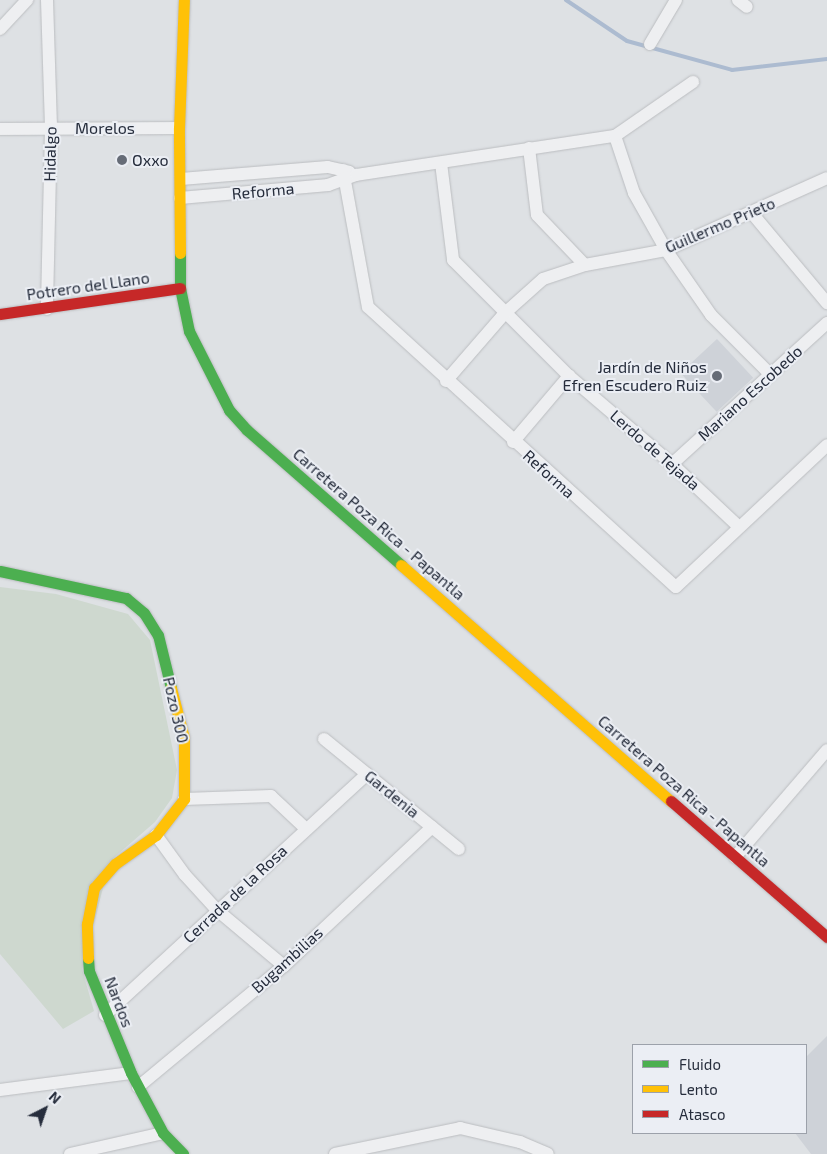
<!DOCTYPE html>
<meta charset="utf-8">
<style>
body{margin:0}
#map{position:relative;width:827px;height:1154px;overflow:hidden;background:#dee1e4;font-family:"Exo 2",sans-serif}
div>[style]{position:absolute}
.built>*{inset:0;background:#ced2d8;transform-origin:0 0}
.green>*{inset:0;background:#ced8cf}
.stream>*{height:4px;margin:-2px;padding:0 2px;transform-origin:2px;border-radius:2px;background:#acbbd0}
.roads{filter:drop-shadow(0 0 1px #bbbdc0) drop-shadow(0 0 1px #bbbdc0)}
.street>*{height:12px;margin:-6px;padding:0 6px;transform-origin:6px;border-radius:6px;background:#eeeff1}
.fast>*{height:11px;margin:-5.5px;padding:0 5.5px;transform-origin:5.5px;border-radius:5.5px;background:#4caf50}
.slow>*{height:11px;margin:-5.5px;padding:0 5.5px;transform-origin:5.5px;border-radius:5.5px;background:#ffc107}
.jam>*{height:11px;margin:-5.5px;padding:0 5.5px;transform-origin:5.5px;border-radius:5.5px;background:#c62828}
.dots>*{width:14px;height:14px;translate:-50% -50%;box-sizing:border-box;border:2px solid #ebeef4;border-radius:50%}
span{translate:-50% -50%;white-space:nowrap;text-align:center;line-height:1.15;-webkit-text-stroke:4px #ebeef4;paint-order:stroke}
.street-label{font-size:16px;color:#262d3c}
.poi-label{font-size:16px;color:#262d3c}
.left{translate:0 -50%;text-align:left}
.right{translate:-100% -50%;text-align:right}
.legend{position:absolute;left:632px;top:1044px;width:175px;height:90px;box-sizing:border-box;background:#ebeef4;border:1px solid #9ca1aa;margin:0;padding:6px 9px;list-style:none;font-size:15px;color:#262d3c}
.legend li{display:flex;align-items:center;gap:10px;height:25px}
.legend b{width:25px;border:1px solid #9ca1aa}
.north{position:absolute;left:20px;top:1084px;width:50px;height:50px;-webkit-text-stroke:4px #ebeef4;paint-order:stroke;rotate:41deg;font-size:14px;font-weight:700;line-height:20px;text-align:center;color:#262d3c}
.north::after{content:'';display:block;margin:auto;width:18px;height:22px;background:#262d3c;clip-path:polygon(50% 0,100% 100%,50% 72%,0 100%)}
</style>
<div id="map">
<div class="built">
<div style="left:717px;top:339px;width:53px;height:50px;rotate:47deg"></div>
<div style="clip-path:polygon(827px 1036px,827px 1154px,811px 1154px,795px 1133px,806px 1133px,806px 1057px)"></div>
</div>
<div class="green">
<div style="clip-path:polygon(0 587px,56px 594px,128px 614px,150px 640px,177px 770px,172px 798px,155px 822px,110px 861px,82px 969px,94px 1011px,63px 1029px,0 954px)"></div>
</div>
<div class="stream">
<div style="left:566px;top:0;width:73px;rotate:33.9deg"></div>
<div style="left:627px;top:41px;width:109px;rotate:15.4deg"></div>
<div style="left:732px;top:70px;width:96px;rotate:-6.6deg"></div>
</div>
<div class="roads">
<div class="street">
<div style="left:47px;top:0;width:128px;rotate:88.2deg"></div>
<div style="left:51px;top:128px;width:181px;rotate:91.3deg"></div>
<div style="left:738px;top:0;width:11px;rotate:38deg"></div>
<div style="left:0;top:29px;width:40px;rotate:-47deg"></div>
<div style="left:650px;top:44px;width:51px;rotate:-59.4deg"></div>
<div style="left:0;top:129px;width:179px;rotate:-0.3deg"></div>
<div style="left:615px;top:136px;width:60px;rotate:71.6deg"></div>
<div style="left:634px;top:193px;width:65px;rotate:60.7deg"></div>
<div style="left:666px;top:250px;width:79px;rotate:55.3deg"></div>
<div style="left:711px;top:315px;width:83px;rotate:45deg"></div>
<div style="left:529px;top:148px;width:67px;rotate:83.2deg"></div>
<div style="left:537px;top:215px;width:69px;rotate:46.2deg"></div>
<div style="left:441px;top:163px;width:98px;rotate:82.9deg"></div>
<div style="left:453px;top:260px;width:164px;rotate:45deg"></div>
<div style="left:569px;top:376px;width:135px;rotate:40.5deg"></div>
<div style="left:672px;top:464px;width:91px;rotate:43.2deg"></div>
<div style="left:343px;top:170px;width:139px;rotate:79.7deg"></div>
<div style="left:368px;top:307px;width:416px;rotate:42.3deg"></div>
<div style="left:676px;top:587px;width:207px;rotate:-43.2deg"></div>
<div style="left:181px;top:179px;width:147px;rotate:-4.7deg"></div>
<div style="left:328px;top:167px;width:22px;rotate:13deg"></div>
<div style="left:180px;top:198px;width:149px;rotate:-5deg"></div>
<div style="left:328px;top:185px;width:30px;rotate:-20deg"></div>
<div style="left:356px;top:175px;width:262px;rotate:-8.6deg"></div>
<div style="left:615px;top:136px;width:95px;rotate:-34.7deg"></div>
<div style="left:751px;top:212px;width:119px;rotate:50.1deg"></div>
<div style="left:446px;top:381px;width:90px;rotate:-49.1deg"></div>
<div style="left:505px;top:313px;width:51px;rotate:-41.8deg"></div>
<div style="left:543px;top:279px;width:44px;rotate:-18.4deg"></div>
<div style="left:585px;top:265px;width:82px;rotate:-10.5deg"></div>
<div style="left:666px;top:250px;width:176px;rotate:-24.1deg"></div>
<div style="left:513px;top:442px;width:87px;rotate:-49.7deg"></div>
<div style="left:672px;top:464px;width:210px;rotate:-42.3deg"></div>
<div style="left:324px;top:739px;width:174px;rotate:39.2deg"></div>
<div style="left:184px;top:799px;width:87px;rotate:-2deg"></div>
<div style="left:271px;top:796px;width:47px;rotate:43.3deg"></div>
<div style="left:156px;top:835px;width:49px;rotate:54.1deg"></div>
<div style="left:185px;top:875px;width:47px;rotate:47.6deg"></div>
<div style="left:217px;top:910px;width:87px;rotate:39.9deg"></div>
<div style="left:735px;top:857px;width:141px;rotate:-49.3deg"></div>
<div style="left:105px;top:1015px;width:356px;rotate:-42.6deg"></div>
<div style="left:138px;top:1087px;width:190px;rotate:-39.7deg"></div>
<div style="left:284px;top:966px;width:203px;rotate:-43.2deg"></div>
<div style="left:0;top:1090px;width:132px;rotate:-7.4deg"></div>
<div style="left:70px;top:1154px;width:95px;rotate:-12.7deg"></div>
<div style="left:335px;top:1154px;width:128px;rotate:-11.7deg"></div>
<div style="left:460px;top:1128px;width:62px;rotate:13.1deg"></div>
<div style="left:520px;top:1142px;width:30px;rotate:23deg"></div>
</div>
<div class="fast">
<div style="left:180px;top:253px;width:35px;rotate:90deg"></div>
<div style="left:180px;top:288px;width:44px;rotate:78.2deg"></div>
<div style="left:189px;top:331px;width:89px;rotate:63.1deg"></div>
<div style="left:229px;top:410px;width:27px;rotate:48deg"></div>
<div style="left:247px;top:430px;width:205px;rotate:41.2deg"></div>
<div style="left:0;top:571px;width:129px;rotate:12.1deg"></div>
<div style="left:126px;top:598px;width:23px;rotate:40deg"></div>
<div style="left:144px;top:613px;width:26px;rotate:58deg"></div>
<div style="left:158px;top:635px;width:55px;rotate:76.2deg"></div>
<div style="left:88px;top:958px;width:13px;rotate:86deg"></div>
<div style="left:89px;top:971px;width:110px;rotate:67.6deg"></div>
<div style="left:131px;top:1073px;width:68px;rotate:61.9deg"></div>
<div style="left:163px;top:1133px;width:29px;rotate:46deg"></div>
</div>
<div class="slow">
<div style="left:180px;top:253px;width:125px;rotate:-90.5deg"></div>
<div style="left:179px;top:128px;width:128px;rotate:-87.8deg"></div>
<div style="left:401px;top:565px;width:359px;rotate:41.2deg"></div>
<div style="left:88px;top:958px;width:34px;rotate:-92deg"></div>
<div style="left:87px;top:924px;width:37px;rotate:-79deg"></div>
<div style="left:94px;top:888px;width:32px;rotate:-49deg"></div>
<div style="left:115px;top:864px;width:50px;rotate:-35.3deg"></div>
<div style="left:156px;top:835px;width:46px;rotate:-52.1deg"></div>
<div style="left:184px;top:799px;width:61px;rotate:-90deg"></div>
<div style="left:184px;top:738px;width:52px;rotate:-104.6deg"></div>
</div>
<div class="jam">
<div style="left:0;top:314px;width:182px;rotate:-8.2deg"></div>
<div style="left:671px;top:801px;width:207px;rotate:41.1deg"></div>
</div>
</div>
<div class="dots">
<div style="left:122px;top:160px;background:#666c77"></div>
<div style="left:717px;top:376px;background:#666c77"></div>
</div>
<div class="street-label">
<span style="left:105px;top:128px">Morelos</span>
<span style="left:50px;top:154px;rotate:-89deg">Hidalgo</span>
<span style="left:263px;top:191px;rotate:-5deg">Reforma</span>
<span style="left:720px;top:225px;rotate:-23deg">Guillermo Prieto</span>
<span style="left:88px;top:286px;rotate:-8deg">Potrero del Llano</span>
<span style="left:750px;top:393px;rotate:-42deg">Mariano Escobedo</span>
<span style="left:655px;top:450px;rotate:41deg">Lerdo de Tejada</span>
<span style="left:549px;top:474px;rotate:42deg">Reforma</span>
<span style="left:379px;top:524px;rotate:41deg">Carretera Poza Rica - Papantla</span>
<span style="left:176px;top:710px;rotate:77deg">Pozo 300</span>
<span style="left:684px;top:791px;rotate:41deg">Carretera Poza Rica - Papantla</span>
<span style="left:392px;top:794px;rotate:39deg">Gardenia</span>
<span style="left:235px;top:894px;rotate:-43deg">Cerrada de la Rosa</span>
<span style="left:287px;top:960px;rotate:-42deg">Bugambilias</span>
<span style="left:119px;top:1002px;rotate:69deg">Nardos</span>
</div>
<div class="poi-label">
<span class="left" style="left:132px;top:160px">Oxxo</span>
<span class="right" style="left:707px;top:376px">Jardín de Niños<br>Efren Escudero Ruiz</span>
</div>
<ul class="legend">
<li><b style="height:6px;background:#4caf50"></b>Fluido</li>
<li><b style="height:6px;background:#ffc107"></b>Lento</li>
<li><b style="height:6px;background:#c62828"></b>Atasco</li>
</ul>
<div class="north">N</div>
</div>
